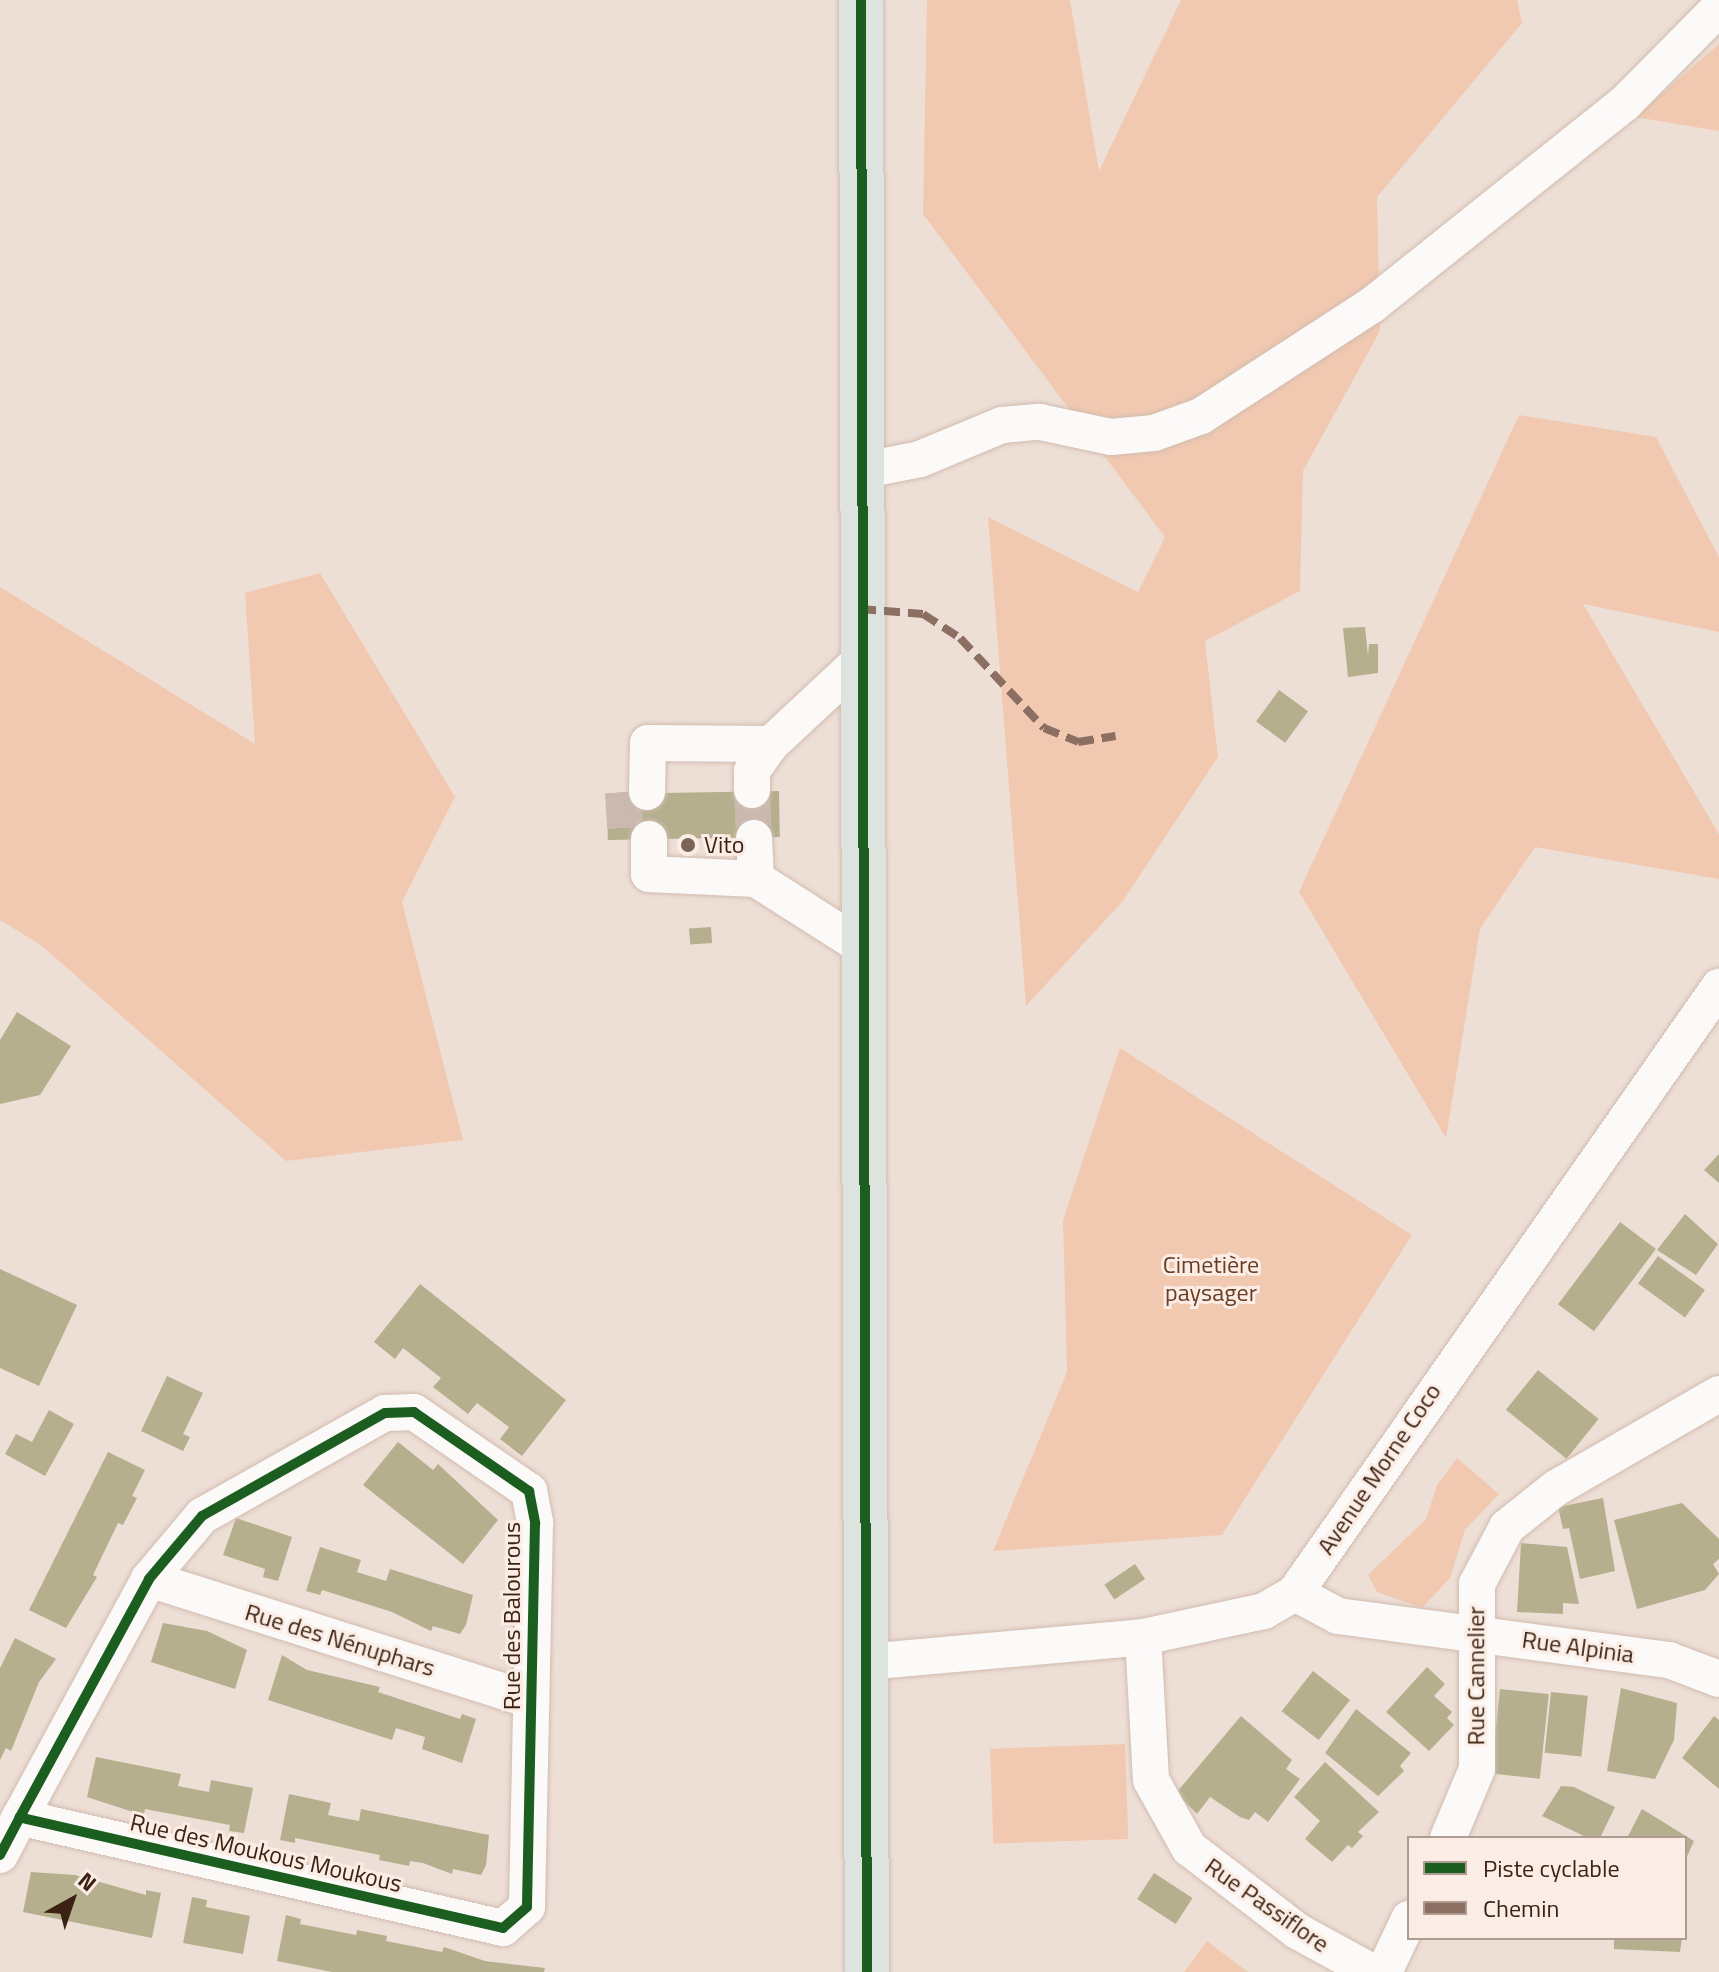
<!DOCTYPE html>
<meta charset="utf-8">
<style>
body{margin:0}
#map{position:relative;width:1719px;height:1972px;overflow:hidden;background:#eedfd6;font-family:"Titillium Web",sans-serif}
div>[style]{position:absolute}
.green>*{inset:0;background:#f1c9b1;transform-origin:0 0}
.building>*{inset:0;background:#b5af8e;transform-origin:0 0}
.minor-tunnel>*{height:36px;margin-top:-18px;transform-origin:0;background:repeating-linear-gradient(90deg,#cab9af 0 36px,transparent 0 54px)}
.roads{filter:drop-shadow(0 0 2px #d1bcb0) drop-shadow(0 0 2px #d1bcb0)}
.minor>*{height:36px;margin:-18px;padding:0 18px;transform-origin:18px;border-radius:18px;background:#fcfaf9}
.major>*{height:44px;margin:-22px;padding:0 22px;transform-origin:22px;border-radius:22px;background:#dde4e0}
.quiet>*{height:8px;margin-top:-4px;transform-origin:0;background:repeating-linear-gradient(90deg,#8d6e63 0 16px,transparent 0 24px)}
.cycleway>*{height:10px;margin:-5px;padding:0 5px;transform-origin:5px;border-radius:5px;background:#1b5e20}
.dots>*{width:22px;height:22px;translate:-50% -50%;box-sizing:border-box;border:4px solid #fbede5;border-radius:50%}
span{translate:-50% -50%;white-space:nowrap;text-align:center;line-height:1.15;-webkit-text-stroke:6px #fbede5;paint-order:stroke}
.poi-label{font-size:24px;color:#3c2212}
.left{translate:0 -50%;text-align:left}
.park-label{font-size:24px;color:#6a3d22}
.street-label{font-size:24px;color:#3c2212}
.legend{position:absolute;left:1407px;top:1836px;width:280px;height:104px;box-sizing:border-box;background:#fbede5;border:2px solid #af9c91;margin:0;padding:10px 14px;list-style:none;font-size:24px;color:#3c2212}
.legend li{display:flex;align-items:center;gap:16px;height:40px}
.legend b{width:40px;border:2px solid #af9c91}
.north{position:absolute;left:32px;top:1860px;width:80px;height:80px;-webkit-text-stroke:6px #fbede5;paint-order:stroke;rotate:40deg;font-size:22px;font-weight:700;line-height:32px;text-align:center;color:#3c2212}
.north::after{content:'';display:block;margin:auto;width:28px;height:36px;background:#3c2212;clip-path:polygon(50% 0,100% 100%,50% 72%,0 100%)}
</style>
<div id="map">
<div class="green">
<div style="clip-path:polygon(927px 0,1070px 0,1099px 171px,1181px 0,1517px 0,1522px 23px,1377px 197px,1380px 331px,1303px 471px,1300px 591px,1205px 641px,1218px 757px,1123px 901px,1026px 1006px,988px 517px,1138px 592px,1165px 537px,923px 214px)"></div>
<div style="clip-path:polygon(1719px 44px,1719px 131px,1635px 117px)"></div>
<div style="clip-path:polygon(1519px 415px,1656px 437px,1719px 557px,1719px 632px,1583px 604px,1719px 834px,1719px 879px,1535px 847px,1480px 929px,1446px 1138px,1299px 892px)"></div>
<div style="clip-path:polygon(320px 573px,455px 797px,402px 902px,463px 1140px,286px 1161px,42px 946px,0 920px,0 587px,255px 744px,245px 593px)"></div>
<div style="clip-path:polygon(1120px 1048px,1412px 1235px,1222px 1535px,993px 1551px,1067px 1372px,1063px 1220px)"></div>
<div style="clip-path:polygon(1457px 1458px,1499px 1494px,1465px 1530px,1450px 1578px,1422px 1608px,1377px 1592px,1368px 1575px,1426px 1519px,1437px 1485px)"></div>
<div style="left:1125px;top:1744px;width:95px;height:135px;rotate:88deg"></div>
<div style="clip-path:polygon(1207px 1941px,1248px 1972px,1184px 1972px)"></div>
</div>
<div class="building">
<div style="clip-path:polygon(1365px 627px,1368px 656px,1369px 644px,1378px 644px,1378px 673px,1348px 677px,1343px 628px)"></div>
<div style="left:1279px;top:690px;width:36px;height:39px;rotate:36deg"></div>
<div style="left:779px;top:791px;width:46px;height:172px;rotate:89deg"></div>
<div style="left:711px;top:927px;width:16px;height:22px;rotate:86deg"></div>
<div style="clip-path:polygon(17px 1012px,71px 1046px,40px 1095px,0 1104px,0 1040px)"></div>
<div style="clip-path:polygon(1719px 1154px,1719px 1183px,1704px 1170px)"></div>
<div style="clip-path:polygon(1685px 1214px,1718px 1244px,1696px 1275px,1657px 1250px)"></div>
<div style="left:1620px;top:1222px;width:45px;height:103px;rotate:37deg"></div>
<div style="left:1658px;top:1256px;width:58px;height:34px;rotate:36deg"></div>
<div style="clip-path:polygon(0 1269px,77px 1305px,39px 1386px,0 1368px)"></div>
<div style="clip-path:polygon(420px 1284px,566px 1400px,522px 1456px,500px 1439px,509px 1427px,477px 1403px,468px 1414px,433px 1387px,441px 1378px,403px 1348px,395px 1359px,374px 1342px)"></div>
<div style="left:1538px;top:1370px;width:78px;height:51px;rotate:39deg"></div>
<div style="clip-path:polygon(167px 1376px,203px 1393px,183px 1434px,190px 1437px,183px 1451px,141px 1431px)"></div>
<div style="clip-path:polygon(49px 1410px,74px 1424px,45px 1476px,5px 1454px,16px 1434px,32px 1442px)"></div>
<div style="clip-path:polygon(398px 1442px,433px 1470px,438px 1464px,498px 1520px,463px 1564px,363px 1485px)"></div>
<div style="clip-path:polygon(108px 1452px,145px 1470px,132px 1496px,137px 1498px,123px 1525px,118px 1523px,93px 1575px,97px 1577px,66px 1628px,29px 1610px)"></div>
<div style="clip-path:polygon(1603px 1498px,1615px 1571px,1580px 1579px,1569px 1528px,1563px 1529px,1558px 1507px)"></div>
<div style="clip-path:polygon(1682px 1503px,1719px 1539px,1719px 1559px,1713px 1564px,1719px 1574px,1705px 1590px,1637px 1609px,1614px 1520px)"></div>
<div style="clip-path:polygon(236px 1518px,292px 1537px,278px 1581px,263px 1577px,265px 1569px,223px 1555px)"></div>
<div style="clip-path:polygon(1521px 1543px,1567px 1547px,1579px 1604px,1563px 1603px,1563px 1614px,1517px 1612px)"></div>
<div style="clip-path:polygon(320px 1547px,361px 1560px,357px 1572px,386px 1581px,390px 1569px,473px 1595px,466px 1625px,460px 1634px,433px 1626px,431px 1631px,392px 1612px,322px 1590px,320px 1595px,306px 1591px)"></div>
<div style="left:1135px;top:1564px;width:18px;height:37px;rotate:56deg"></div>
<div style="clip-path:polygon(163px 1623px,207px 1631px,247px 1650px,235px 1689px,151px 1662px)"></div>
<div style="clip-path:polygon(15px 1638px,56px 1659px,39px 1682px,11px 1751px,6px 1748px,0 1760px,0 1668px)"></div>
<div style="clip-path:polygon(282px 1655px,307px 1670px,380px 1687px,378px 1692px,460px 1719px,462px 1714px,476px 1719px,462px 1763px,422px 1749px,425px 1737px,396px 1728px,392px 1740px,268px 1700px)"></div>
<div style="clip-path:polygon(1427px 1667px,1445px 1684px,1434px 1696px,1452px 1712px,1447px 1718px,1454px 1725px,1429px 1751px,1386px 1712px)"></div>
<div style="left:1313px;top:1671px;width:47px;height:51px;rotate:38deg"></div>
<div style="clip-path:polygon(1621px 1688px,1677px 1703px,1674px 1740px,1655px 1779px,1607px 1771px)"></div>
<div style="left:1500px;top:1689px;width:49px;height:85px;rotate:6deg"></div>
<div style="left:1551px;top:1692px;width:37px;height:61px;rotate:6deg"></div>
<div style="clip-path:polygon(1356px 1709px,1411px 1753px,1400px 1766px,1404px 1771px,1378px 1796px,1325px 1753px)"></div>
<div style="clip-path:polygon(1241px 1716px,1292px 1760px,1286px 1769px,1300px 1779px,1268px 1822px,1255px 1812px,1249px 1820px,1240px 1817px,1210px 1797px,1197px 1814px,1176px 1793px)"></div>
<div style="clip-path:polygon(1714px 1716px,1719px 1720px,1719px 1789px,1682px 1758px)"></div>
<div style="clip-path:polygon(96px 1757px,181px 1774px,178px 1786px,193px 1789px,209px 1792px,211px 1780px,253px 1788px,244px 1833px,229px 1831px,230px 1825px,145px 1809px,144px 1814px,130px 1811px,87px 1797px)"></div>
<div style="clip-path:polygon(1325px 1762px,1379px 1812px,1358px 1832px,1363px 1836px,1352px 1848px,1348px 1845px,1332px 1862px,1305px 1839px,1320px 1821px,1294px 1797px)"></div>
<div style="clip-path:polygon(1561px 1786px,1574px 1787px,1615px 1807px,1600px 1838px,1588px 1838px,1542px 1816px)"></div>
<div style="clip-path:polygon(289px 1794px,331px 1803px,328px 1815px,343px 1818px,359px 1821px,361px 1809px,489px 1835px,486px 1865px,481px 1875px,453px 1869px,452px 1874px,423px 1863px,410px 1861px,409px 1866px,379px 1860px,380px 1855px,295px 1838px,295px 1843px,280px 1840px)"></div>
<div style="clip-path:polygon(1642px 1809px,1694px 1841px,1685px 1861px,1685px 1838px,1627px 1838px)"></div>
<div style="clip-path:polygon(31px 1872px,75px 1875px,146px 1895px,146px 1890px,161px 1893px,152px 1938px,23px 1912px)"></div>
<div style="left:1154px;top:1873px;width:46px;height:31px;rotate:33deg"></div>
<div style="clip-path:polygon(192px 1897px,207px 1900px,206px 1907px,250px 1916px,243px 1954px,183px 1943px)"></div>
<div style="clip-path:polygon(286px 1915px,301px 1919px,300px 1924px,356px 1935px,357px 1930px,387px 1936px,386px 1941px,442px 1952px,444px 1947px,485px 1961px,545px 1968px,544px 1972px,332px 1972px,277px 1961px)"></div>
<div style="clip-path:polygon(1614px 1938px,1682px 1938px,1680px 1952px,1614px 1949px)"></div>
</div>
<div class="minor-tunnel">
<div style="left:752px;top:790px;width:48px;rotate:87.6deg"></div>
<div style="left:623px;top:792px;width:48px;rotate:86.4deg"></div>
</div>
<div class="roads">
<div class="minor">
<div style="left:865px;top:470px;width:56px;rotate:-11.3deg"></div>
<div style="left:920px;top:459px;width:89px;rotate:-22.5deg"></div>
<div style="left:1002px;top:425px;width:38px;rotate:-5deg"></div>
<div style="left:1040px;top:422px;width:73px;rotate:11.9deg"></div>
<div style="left:1111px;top:437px;width:43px;rotate:-5.3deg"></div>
<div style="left:1154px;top:433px;width:50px;rotate:-19.9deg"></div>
<div style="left:1201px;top:416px;width:204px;rotate:-33deg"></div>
<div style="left:1372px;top:305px;width:324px;rotate:-38.6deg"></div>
<div style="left:1625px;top:103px;width:134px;rotate:-45.3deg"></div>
<div style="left:752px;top:790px;width:19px;rotate:-90deg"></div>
<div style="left:752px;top:771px;width:33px;rotate:-55deg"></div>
<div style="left:771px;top:744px;width:125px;rotate:-43deg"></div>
<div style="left:647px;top:792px;width:49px;rotate:-88.8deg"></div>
<div style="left:648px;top:743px;width:123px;rotate:0.5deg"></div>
<div style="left:754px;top:838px;width:41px;rotate:87.2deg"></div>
<div style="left:756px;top:879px;width:125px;rotate:32.5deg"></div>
<div style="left:649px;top:839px;width:35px;rotate:90deg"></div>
<div style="left:649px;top:874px;width:107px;rotate:2.7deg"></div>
<div style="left:149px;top:1579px;width:401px;rotate:17.6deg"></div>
<div style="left:1295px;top:1593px;width:49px;rotate:28.1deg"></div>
<div style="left:1338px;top:1616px;width:334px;rotate:7.6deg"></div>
<div style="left:1669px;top:1660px;width:53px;rotate:20.8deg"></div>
<div style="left:1143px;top:1637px;width:143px;rotate:86.8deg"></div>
<div style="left:1151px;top:1780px;width:78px;rotate:60.8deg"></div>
<div style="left:1189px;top:1848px;width:136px;rotate:37.5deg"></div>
<div style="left:1297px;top:1931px;width:85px;rotate:28.7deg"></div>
<div style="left:865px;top:1662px;width:279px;rotate:-5.1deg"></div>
<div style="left:1143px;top:1637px;width:124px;rotate:-12.1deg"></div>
<div style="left:1264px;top:1611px;width:36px;rotate:-30deg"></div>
<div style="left:1295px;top:1593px;width:740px;rotate:-55.02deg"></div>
<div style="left:1448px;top:1838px;width:75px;rotate:-67.2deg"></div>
<div style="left:1477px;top:1769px;width:185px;rotate:-90deg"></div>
<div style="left:1477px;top:1584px;width:64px;rotate:-62.2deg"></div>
<div style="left:1507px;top:1527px;width:63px;rotate:-38.5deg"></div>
<div style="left:1556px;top:1488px;width:188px;rotate:-30deg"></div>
<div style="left:0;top:1855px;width:43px;rotate:-62.2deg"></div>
<div style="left:20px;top:1817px;width:271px;rotate:-61.5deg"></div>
<div style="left:149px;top:1579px;width:82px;rotate:-49.9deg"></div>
<div style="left:202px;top:1516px;width:210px;rotate:-29.4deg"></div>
<div style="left:385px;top:1413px;width:29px;rotate:-2deg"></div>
<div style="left:414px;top:1412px;width:140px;rotate:34.5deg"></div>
<div style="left:529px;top:1491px;width:33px;rotate:79deg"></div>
<div style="left:535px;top:1523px;width:384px;rotate:91.2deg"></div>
<div style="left:527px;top:1907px;width:32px;rotate:139deg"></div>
<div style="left:503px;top:1928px;width:496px;rotate:-167.1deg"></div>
<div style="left:1384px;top:1972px;width:59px;rotate:-64.7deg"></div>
</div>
<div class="major">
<div style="left:861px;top:0;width:1972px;rotate:89.83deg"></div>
</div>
</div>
<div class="quiet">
<div style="left:860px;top:609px;width:63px;rotate:4.5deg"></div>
<div style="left:923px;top:614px;width:44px;rotate:33deg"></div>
<div style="left:960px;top:638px;width:123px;rotate:47deg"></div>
<div style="left:1044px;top:728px;width:37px;rotate:22deg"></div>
<div style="left:1078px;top:742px;width:38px;rotate:-9deg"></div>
</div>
<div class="cycleway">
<div style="left:861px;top:0;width:1972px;rotate:89.83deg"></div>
<div style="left:0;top:1855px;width:43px;rotate:-62.2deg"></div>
<div style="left:20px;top:1817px;width:271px;rotate:-61.5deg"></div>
<div style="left:149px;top:1579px;width:82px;rotate:-49.9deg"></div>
<div style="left:202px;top:1516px;width:210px;rotate:-29.4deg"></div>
<div style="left:385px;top:1413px;width:29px;rotate:-2deg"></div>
<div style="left:414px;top:1412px;width:140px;rotate:34.5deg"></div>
<div style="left:529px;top:1491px;width:33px;rotate:79deg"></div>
<div style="left:535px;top:1523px;width:384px;rotate:91.2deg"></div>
<div style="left:527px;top:1907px;width:32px;rotate:139deg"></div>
<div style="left:503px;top:1928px;width:496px;rotate:-167.1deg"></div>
</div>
<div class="dots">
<div style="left:688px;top:845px;background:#7a6457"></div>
</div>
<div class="poi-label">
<span class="left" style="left:704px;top:845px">Vito</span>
</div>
<div class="park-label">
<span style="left:1211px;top:1279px">Cimetière<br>paysager</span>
</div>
<div class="street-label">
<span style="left:1379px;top:1469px;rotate:-56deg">Avenue Morne Coco</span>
<span style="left:512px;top:1616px;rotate:-90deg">Rue des Balourous</span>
<span style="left:340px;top:1640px;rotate:17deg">Rue des Nénuphars</span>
<span style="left:1578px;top:1647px;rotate:8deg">Rue Alpinia</span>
<span style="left:1476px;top:1676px;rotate:-90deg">Rue Cannelier</span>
<span style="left:266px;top:1853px;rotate:13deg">Rue des Moukous Moukous</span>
<span style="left:1267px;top:1905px;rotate:35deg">Rue Passiflore</span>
</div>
<ul class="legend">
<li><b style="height:10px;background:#1b5e20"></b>Piste cyclable</li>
<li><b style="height:10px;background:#8d6e63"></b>Chemin</li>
</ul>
<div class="north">N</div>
</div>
